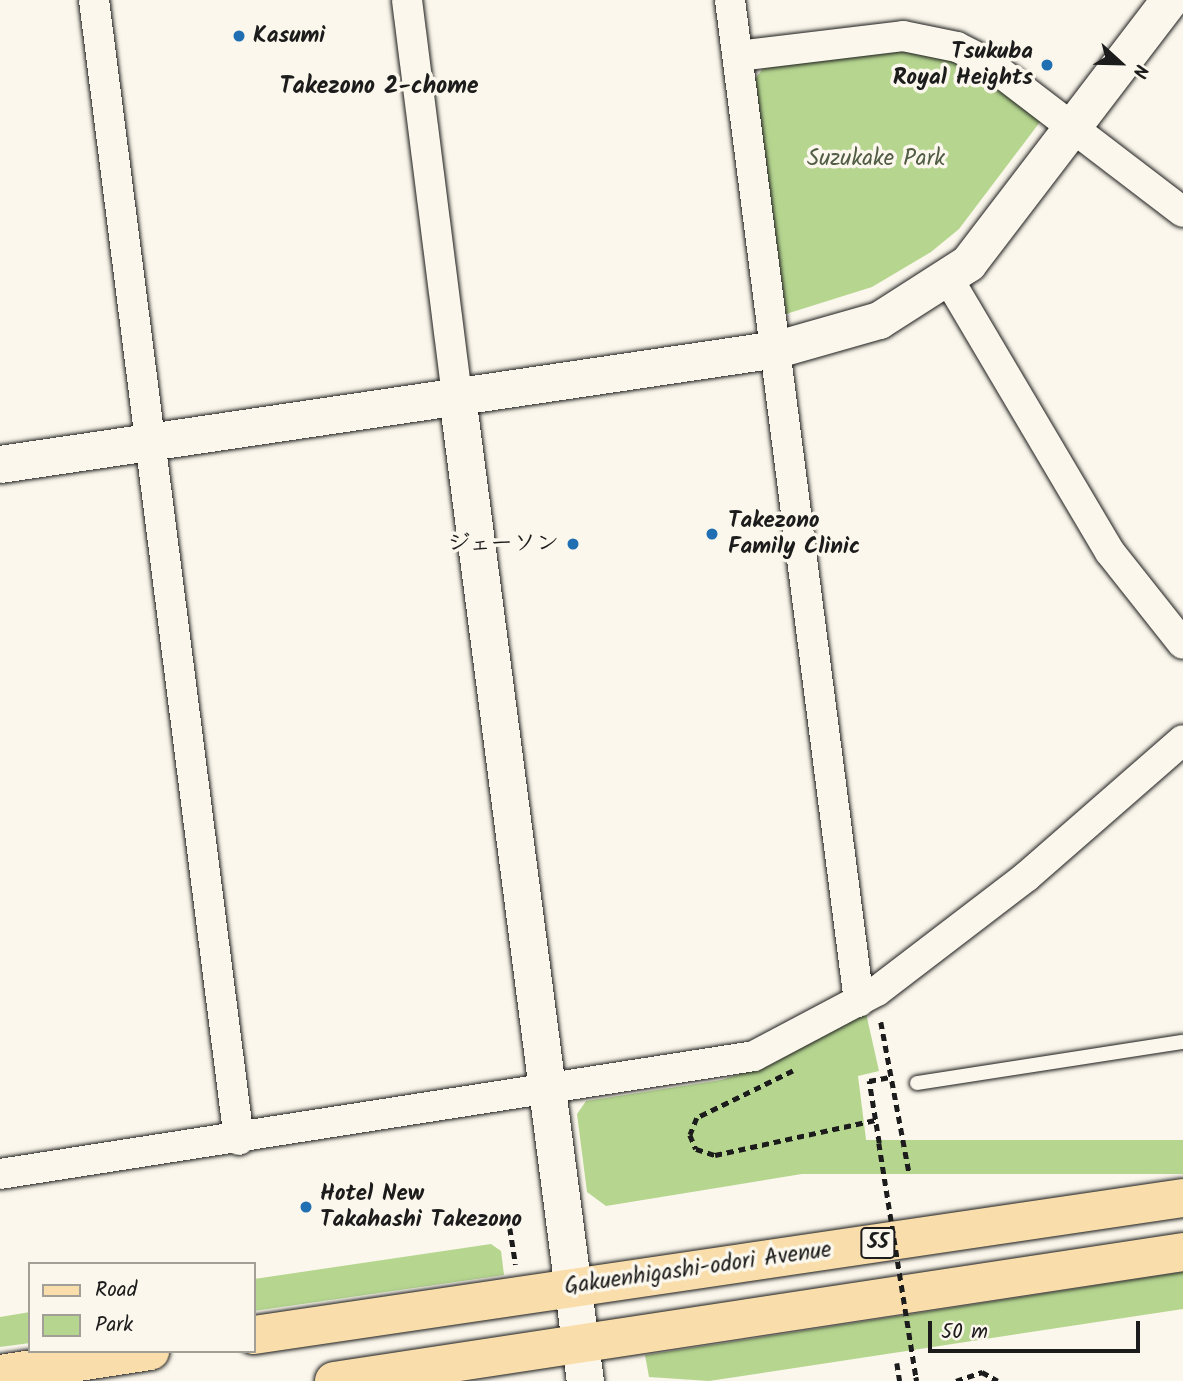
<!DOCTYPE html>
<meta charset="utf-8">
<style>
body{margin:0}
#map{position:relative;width:1183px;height:1381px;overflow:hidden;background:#fbf7ec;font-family:Kalam,"Klee One",sans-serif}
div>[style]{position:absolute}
.green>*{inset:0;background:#b6d690;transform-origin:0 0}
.path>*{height:4.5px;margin-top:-2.25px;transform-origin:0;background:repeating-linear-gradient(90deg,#1c1c1c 0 7px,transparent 0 12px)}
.roads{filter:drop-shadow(0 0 2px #1c1c1c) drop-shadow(0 0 2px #1c1c1c)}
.service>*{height:14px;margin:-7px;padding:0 7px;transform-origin:7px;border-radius:7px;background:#fbf7ec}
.minor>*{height:30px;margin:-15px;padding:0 15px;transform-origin:15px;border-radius:15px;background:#fbf7ec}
.tertiary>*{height:37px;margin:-18.5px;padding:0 18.5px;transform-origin:18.5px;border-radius:18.5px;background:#fbf7ec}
.primary>*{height:38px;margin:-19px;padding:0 19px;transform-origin:19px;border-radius:19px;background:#f9deab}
.path-bridge>*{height:4.5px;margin-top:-2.25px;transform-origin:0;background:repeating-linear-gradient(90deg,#1c1c1c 0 7px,transparent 0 12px)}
.dots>*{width:19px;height:19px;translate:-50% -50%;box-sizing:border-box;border:4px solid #fbf7ec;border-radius:50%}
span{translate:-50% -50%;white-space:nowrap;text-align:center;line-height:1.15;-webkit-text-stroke:7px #fbf7ec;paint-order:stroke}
.shield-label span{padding:2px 5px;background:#fbf7ec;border:2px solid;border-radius:5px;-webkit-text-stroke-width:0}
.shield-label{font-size:21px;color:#1c1c1c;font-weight:700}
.poi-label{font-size:23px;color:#1c1c1c;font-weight:700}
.left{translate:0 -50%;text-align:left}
.right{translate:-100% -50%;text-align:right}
.park-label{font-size:23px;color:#525d45}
.street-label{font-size:23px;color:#1c1c1c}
.neighbourhood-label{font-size:24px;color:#1c1c1c;font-weight:700}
.legend{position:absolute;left:28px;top:1262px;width:228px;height:91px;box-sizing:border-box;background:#fbf7ec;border:2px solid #a29f99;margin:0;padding:9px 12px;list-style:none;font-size:21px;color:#1c1c1c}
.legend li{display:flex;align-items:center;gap:14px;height:35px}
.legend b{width:35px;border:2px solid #a29f99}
.north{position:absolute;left:1085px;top:28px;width:70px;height:70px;-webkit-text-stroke:5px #fbf7ec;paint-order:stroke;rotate:112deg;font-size:19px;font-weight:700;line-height:28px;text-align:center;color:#1c1c1c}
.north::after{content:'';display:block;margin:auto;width:24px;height:32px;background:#1c1c1c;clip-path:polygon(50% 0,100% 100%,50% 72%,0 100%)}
.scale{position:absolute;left:928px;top:1321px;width:212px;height:32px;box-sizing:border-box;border:4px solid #1c1c1c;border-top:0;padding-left:9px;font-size:21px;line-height:24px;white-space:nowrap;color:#1c1c1c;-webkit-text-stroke:5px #fbf7ec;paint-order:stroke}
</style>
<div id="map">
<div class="green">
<div style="clip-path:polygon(895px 49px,943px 57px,974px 72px,1043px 118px,959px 229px,931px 252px,872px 287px,786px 314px,755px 79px,767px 63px)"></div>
<div style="clip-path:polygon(866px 1013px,879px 1071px,858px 1076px,869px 1163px,606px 1206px,587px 1192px,577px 1114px,586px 1101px,721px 1080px,770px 1065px)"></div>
<div style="left:1183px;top:1140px;width:34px;height:552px;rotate:90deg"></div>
<div style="clip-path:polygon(491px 1244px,501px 1251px,504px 1275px,254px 1311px,254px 1279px)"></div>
<div style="clip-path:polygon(1183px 1272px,1183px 1309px,709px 1381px,649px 1377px,645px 1355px)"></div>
<div style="clip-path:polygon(30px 1312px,30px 1343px,0 1347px,0 1317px)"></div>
</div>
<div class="path">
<div style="left:881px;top:1022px;width:153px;rotate:79.4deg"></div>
<div style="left:793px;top:1071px;width:107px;rotate:153.9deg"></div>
<div style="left:697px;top:1118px;width:18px;rotate:112deg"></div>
<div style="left:690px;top:1135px;width:15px;rotate:67deg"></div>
<div style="left:696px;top:1149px;width:20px;rotate:18deg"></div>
<div style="left:715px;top:1155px;width:164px;rotate:-12.3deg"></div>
<div style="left:879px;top:1143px;width:63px;rotate:-99.2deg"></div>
<div style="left:869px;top:1081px;width:20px;rotate:-11deg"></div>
<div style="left:510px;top:1228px;width:37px;rotate:81deg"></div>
<div style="left:897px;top:1363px;width:18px;rotate:81deg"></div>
<div style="left:916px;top:1377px;width:4px;rotate:76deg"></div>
<div style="left:956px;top:1381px;width:28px;rotate:-19deg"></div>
<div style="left:982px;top:1372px;width:18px;rotate:29deg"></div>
</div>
<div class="roads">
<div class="service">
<div style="left:917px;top:1083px;width:269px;rotate:-8.8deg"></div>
</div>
<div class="minor">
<div style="left:94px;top:0;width:1149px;rotate:82.75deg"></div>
<div style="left:407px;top:0;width:399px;rotate:82.8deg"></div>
<div style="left:730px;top:0;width:1010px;rotate:82.66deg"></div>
<div style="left:738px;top:56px;width:166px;rotate:-6.9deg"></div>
<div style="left:903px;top:36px;width:55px;rotate:11.5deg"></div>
<div style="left:957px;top:47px;width:35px;rotate:27deg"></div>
<div style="left:988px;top:63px;width:245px;rotate:37.4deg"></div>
<div style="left:949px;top:280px;width:316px;rotate:59.4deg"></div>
<div style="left:1110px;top:552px;width:117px;rotate:51.6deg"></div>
<div style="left:0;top:1174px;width:763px;rotate:-8.89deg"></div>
<div style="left:754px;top:1056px;width:139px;rotate:-27.9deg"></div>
<div style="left:877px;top:991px;width:188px;rotate:-37.4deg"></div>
<div style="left:1026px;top:877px;width:208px;rotate:-41.1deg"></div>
</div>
<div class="tertiary">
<div style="left:457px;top:396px;width:993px;rotate:82.6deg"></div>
<div style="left:0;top:464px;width:785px;rotate:-8.42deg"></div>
<div style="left:777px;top:349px;width:106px;rotate:-15.9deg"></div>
<div style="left:879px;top:320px;width:106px;rotate:-32.6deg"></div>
<div style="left:968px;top:263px;width:331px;rotate:-52.6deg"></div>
</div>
<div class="primary">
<div style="left:254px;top:1335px;width:939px;rotate:-8.39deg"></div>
<div style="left:0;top:1374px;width:152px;rotate:-8.7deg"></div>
<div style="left:334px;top:1381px;width:859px;rotate:-8.64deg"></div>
</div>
</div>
<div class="path-bridge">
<div style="left:879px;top:1143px;width:237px;rotate:81deg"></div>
</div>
<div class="dots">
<div style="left:239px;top:36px;background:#1f6fb2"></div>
<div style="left:1047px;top:65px;background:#1f6fb2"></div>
<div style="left:712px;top:534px;background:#1f6fb2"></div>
<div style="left:573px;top:544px;background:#1f6fb2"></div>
<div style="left:306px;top:1207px;background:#1f6fb2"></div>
</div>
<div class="shield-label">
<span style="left:878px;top:1243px">55</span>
</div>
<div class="poi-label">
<span class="left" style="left:253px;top:36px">Kasumi</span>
<span class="right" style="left:1033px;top:65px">Tsukuba<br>Royal Heights</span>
<span class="left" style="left:728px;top:534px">Takezono<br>Family Clinic</span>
<span class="right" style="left:559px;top:544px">ジェーソン</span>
<span class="left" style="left:320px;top:1207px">Hotel New<br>Takahashi Takezono</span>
</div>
<div class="park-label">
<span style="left:876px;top:159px">Suzukake Park</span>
</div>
<div class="street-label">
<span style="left:698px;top:1269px;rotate:-8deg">Gakuenhigashi-odori Avenue</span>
</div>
<div class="neighbourhood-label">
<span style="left:379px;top:87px">Takezono 2-chome</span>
</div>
<ul class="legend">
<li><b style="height:9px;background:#f9deab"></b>Road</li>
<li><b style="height:19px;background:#b6d690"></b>Park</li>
</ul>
<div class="north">N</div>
<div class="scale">50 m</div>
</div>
